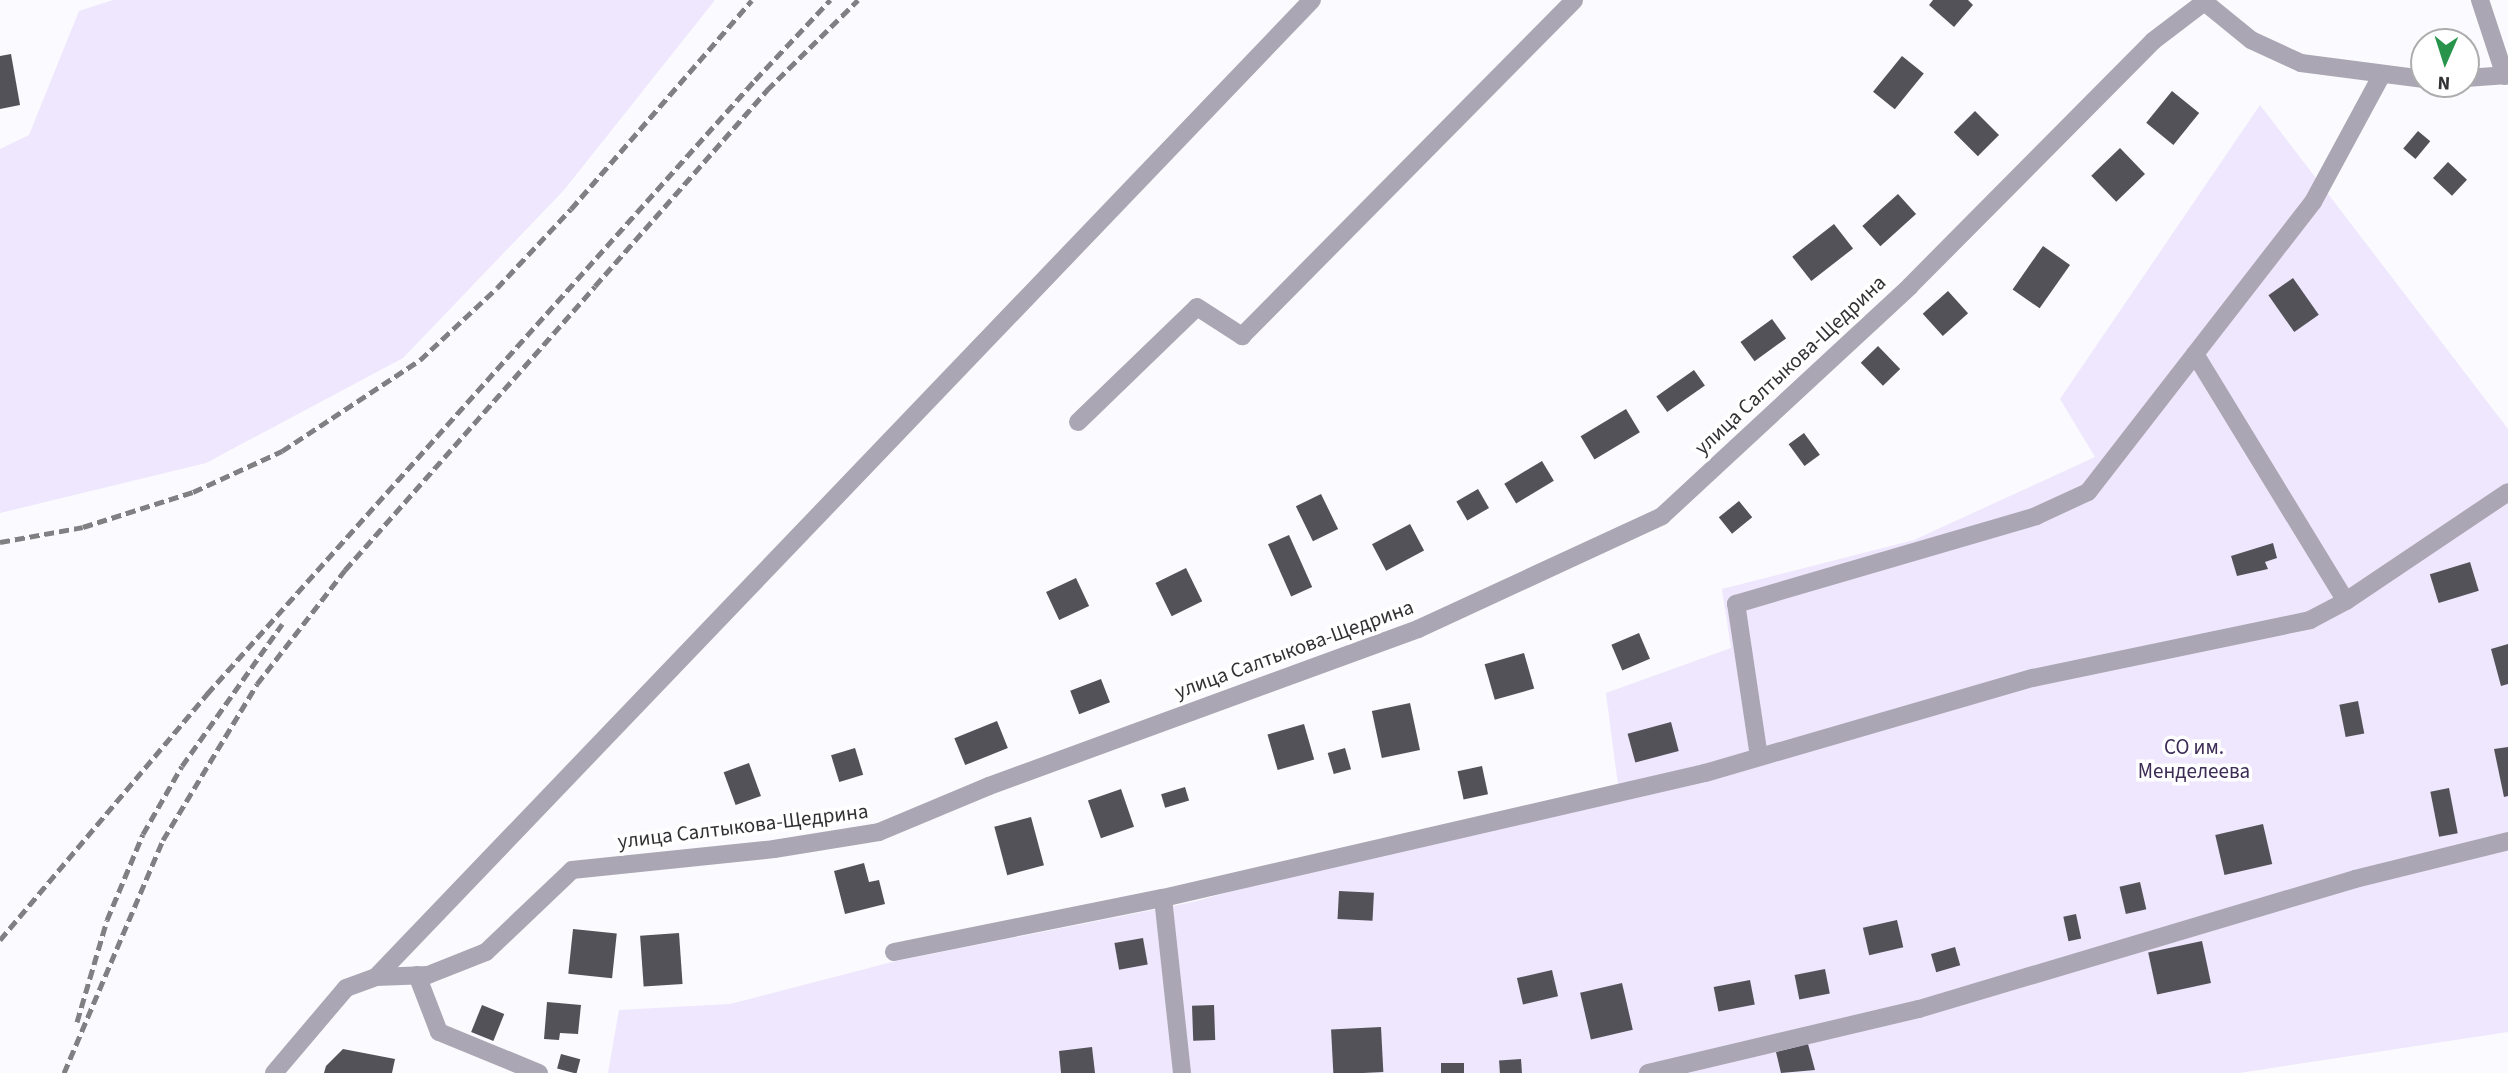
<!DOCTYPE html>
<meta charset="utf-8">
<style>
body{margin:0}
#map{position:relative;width:2508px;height:1073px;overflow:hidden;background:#fbfafe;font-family:"Source Sans 3",sans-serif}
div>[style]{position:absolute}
.green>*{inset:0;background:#eee7fd}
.building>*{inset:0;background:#545259;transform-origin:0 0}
.minor>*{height:18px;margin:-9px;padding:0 9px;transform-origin:9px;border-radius:9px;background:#aaa6b3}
.rail>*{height:5px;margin-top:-2.5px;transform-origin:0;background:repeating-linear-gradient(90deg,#807f82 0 10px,transparent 0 15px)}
span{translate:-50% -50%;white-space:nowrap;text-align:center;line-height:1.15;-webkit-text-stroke:7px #fff;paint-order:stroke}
.street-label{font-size:21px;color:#323134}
.park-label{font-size:21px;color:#3c2c56}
.north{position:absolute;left:2410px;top:28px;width:70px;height:70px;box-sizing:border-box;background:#fff;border:2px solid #adadae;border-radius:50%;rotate:183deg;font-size:19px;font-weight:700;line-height:28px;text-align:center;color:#323134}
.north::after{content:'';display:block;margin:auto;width:24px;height:32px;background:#28934b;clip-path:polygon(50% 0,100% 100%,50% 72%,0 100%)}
</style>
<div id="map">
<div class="green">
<div style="clip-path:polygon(113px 0,715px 0,564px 190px,403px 358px,206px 463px,0 513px,0 149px,29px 135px,79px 11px)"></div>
<div style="clip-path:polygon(2260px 105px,2508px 429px,2508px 1032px,2239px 1073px,608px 1073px,619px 1010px,730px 1004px,896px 961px,1193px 902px,1618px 785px,1606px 693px,1731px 648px,1722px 589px,1914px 540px,2095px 457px,2060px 399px)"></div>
</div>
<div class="building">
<div style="clip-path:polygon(1933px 0,1968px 0,1973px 5px,1954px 27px,1929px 5px)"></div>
<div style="clip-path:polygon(11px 54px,20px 105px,0 109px,0 56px)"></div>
<div style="left:1902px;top:56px;width:28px;height:46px;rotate:39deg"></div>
<div style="left:2172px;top:91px;width:35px;height:41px;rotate:39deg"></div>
<div style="left:1975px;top:111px;width:34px;height:30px;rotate:45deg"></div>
<div style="left:2418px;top:131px;width:16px;height:23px;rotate:40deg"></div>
<div style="left:2120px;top:148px;width:36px;height:40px;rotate:46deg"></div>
<div style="left:2448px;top:162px;width:26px;height:22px;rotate:43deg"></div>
<div style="left:1898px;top:194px;width:27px;height:48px;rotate:48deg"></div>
<div style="left:1834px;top:224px;width:31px;height:53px;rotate:52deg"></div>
<div style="left:2043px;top:246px;width:33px;height:53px;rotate:35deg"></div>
<div style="left:2293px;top:278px;width:45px;height:30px;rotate:55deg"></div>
<div style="left:1948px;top:291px;width:30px;height:34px;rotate:48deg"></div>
<div style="left:1772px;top:319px;width:24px;height:39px;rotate:54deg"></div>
<div style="left:1878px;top:346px;width:32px;height:24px;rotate:46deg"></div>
<div style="left:1694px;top:370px;width:19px;height:46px;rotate:55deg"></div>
<div style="left:1626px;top:409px;width:27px;height:53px;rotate:59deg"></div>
<div style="left:1804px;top:433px;width:27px;height:19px;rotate:54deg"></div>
<div style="left:1542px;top:461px;width:23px;height:44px;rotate:59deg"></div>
<div style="left:1478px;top:489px;width:22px;height:25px;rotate:60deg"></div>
<div style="left:1321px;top:494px;width:39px;height:28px;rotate:64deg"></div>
<div style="left:1739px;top:501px;width:21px;height:26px;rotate:51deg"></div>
<div style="left:1410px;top:524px;width:30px;height:43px;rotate:62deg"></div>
<div style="left:1289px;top:535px;width:57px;height:23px;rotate:66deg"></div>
<div style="clip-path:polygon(2273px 543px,2277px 558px,2265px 562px,2268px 569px,2237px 576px,2231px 556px)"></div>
<div style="left:2470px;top:562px;width:30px;height:42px;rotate:73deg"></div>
<div style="left:1186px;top:568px;width:37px;height:34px;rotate:64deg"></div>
<div style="left:1076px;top:578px;width:31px;height:33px;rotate:65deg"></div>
<div style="left:1639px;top:633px;width:28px;height:30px;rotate:67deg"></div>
<div style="clip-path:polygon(2508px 644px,2508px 684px,2501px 686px,2491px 649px)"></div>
<div style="left:1524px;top:653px;width:37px;height:41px;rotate:74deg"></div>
<div style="left:1101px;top:679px;width:25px;height:33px;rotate:69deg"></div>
<div style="left:2358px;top:701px;width:33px;height:19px;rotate:79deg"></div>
<div style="left:1410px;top:703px;width:48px;height:39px;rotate:78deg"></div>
<div style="left:997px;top:721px;width:29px;height:46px;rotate:68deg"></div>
<div style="left:1671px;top:722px;width:30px;height:45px;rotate:75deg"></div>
<div style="left:1304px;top:724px;width:37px;height:38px;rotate:74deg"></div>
<div style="clip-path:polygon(2508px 747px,2508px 796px,2504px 797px,2494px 749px)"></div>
<div style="left:855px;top:748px;width:28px;height:25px;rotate:73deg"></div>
<div style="left:1345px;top:748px;width:22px;height:18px;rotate:74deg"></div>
<div style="left:749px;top:763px;width:35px;height:27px;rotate:70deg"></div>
<div style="left:1482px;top:766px;width:29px;height:25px;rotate:78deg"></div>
<div style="left:1185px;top:787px;width:14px;height:25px;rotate:73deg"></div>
<div style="left:2449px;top:788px;width:46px;height:19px;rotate:79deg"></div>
<div style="left:1121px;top:789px;width:40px;height:35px;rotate:71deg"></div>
<div style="left:1031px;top:817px;width:50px;height:38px;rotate:75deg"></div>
<div style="left:2263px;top:824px;width:41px;height:49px;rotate:77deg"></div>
<div style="clip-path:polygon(864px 863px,869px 882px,879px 880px,885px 904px,845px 914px,834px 871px)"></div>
<div style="left:2140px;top:882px;width:28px;height:21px;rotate:77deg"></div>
<div style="left:1339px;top:891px;width:35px;height:28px;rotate:3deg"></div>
<div style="left:2076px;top:914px;width:25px;height:13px;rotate:78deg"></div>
<div style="left:1897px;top:920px;width:28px;height:35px;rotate:77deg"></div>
<div style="left:573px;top:929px;width:44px;height:45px;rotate:6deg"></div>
<div style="left:679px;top:933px;width:51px;height:39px;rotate:86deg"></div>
<div style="left:1143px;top:938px;width:27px;height:29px;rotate:80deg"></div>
<div style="left:2202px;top:941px;width:43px;height:55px;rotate:78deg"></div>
<div style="left:1955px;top:947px;width:19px;height:25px;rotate:74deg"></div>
<div style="left:1825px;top:969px;width:25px;height:31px;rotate:79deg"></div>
<div style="left:1552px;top:970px;width:27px;height:36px;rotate:77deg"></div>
<div style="left:1750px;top:980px;width:25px;height:37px;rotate:79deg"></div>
<div style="left:1622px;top:983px;width:48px;height:43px;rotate:77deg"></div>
<div style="clip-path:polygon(547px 1002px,581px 1005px,578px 1034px,560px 1033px,559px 1040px,544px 1039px)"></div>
<div style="left:482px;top:1005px;width:24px;height:29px;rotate:22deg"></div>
<div style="left:1214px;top:1005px;width:35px;height:22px;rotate:88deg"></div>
<div style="left:1381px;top:1027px;width:45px;height:50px;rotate:87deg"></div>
<div style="clip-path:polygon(1808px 1044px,1815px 1070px,1781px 1073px,1776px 1052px)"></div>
<div style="clip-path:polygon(1092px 1047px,1095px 1073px,1061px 1073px,1059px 1051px)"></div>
<div style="clip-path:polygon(343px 1049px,395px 1059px,392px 1073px,324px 1073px,326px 1066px)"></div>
<div style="left:561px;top:1054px;width:20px;height:15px;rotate:15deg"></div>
<div style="left:1521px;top:1059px;width:14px;height:22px;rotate:86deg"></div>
<div style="left:1464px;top:1063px;width:10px;height:23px;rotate:90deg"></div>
</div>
<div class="minor">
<div style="left:2202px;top:0;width:63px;rotate:39.2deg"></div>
<div style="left:2251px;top:40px;width:55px;rotate:24.7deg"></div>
<div style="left:2301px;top:63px;width:124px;rotate:7.4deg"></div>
<div style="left:2480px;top:0;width:80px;rotate:71.8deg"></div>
<div style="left:2466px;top:78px;width:42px;rotate:-4.1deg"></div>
<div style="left:2195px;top:354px;width:289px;rotate:58.6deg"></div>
<div style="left:1078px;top:422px;width:165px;rotate:-44deg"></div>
<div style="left:1197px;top:307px;width:54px;rotate:32.8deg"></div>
<div style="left:1242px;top:336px;width:472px;rotate:-45.3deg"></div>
<div style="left:1759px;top:757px;width:155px;rotate:-98.5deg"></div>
<div style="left:1736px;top:604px;width:313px;rotate:-16.3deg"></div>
<div style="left:2036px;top:516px;width:57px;rotate:-24.8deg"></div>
<div style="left:2088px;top:492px;width:367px;rotate:-52.2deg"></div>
<div style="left:2313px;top:202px;width:143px;rotate:-61.6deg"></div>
<div style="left:1163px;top:898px;width:176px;rotate:83.8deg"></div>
<div style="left:894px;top:952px;width:274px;rotate:-11.4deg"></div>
<div style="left:1163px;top:898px;width:556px;rotate:-12.99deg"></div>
<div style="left:1705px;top:773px;width:341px;rotate:-16.2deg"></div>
<div style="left:2033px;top:678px;width:283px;rotate:-11.8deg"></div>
<div style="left:2310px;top:620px;width:41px;rotate:-27.8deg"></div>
<div style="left:2346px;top:601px;width:195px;rotate:-33.9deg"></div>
<div style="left:417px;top:975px;width:61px;rotate:68.9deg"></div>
<div style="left:439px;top:1032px;width:108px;rotate:22.3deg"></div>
<div style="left:376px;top:977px;width:1353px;rotate:-46.23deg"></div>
<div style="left:274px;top:1073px;width:111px;rotate:-49.7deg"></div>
<div style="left:346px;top:988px;width:32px;rotate:-20deg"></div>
<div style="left:376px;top:977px;width:52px;rotate:-2.2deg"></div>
<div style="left:428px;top:975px;width:62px;rotate:-21.6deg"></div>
<div style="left:486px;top:952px;width:119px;rotate:-43.6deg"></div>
<div style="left:572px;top:870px;width:203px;rotate:-5.9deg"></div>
<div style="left:774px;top:849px;width:106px;rotate:-9.2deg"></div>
<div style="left:879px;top:832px;width:119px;rotate:-22.7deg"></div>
<div style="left:989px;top:786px;width:457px;rotate:-20.1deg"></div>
<div style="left:1418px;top:629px;width:269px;rotate:-24.8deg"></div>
<div style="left:1662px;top:516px;width:338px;rotate:-42.8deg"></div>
<div style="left:1910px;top:286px;width:345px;rotate:-45.2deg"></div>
<div style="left:2153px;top:41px;width:68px;rotate:-37.2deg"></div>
<div style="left:1648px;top:1073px;width:278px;rotate:-13.3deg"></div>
<div style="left:1919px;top:1009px;width:455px;rotate:-16.6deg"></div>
<div style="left:2355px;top:879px;width:158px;rotate:-13.9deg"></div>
</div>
<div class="rail">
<div style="left:0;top:542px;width:84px;rotate:-10.2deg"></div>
<div style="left:83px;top:527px;width:115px;rotate:-17.7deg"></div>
<div style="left:193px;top:492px;width:98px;rotate:-24.7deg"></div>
<div style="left:282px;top:451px;width:165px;rotate:-33.4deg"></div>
<div style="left:420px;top:360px;width:105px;rotate:-43.1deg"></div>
<div style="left:497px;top:288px;width:108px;rotate:-46.9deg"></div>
<div style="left:571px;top:209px;width:276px;rotate:-49.1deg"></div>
<div style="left:0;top:940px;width:322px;rotate:-49.9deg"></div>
<div style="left:207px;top:694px;width:823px;rotate:-48.25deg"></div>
<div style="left:755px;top:80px;width:110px;rotate:-46.8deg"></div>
<div style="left:77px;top:1022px;width:106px;rotate:-73.6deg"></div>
<div style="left:107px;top:920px;width:93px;rotate:-67.3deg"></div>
<div style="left:143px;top:834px;width:78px;rotate:-60.2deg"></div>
<div style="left:182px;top:766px;width:174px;rotate:-54.8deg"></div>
<div style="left:64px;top:1073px;width:253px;rotate:-67deg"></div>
<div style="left:163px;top:840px;width:182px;rotate:-58.9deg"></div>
<div style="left:257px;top:684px;width:144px;rotate:-52.3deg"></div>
<div style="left:345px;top:570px;width:378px;rotate:-48.6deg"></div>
<div style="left:595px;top:286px;width:261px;rotate:-48.7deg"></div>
<div style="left:767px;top:90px;width:128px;rotate:-44.7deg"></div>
</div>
<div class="street-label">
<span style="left:1790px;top:365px;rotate:-43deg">улица Салтыкова-Щедрина</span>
<span style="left:1294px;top:649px;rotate:-20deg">улица Салтыкова-Щедрина</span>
<span style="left:743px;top:826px;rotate:-7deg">улица Салтыкова-Щедрина</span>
</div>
<div class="park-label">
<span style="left:2194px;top:759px">СО им.<br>Менделеева</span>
</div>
<div class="north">N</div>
</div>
